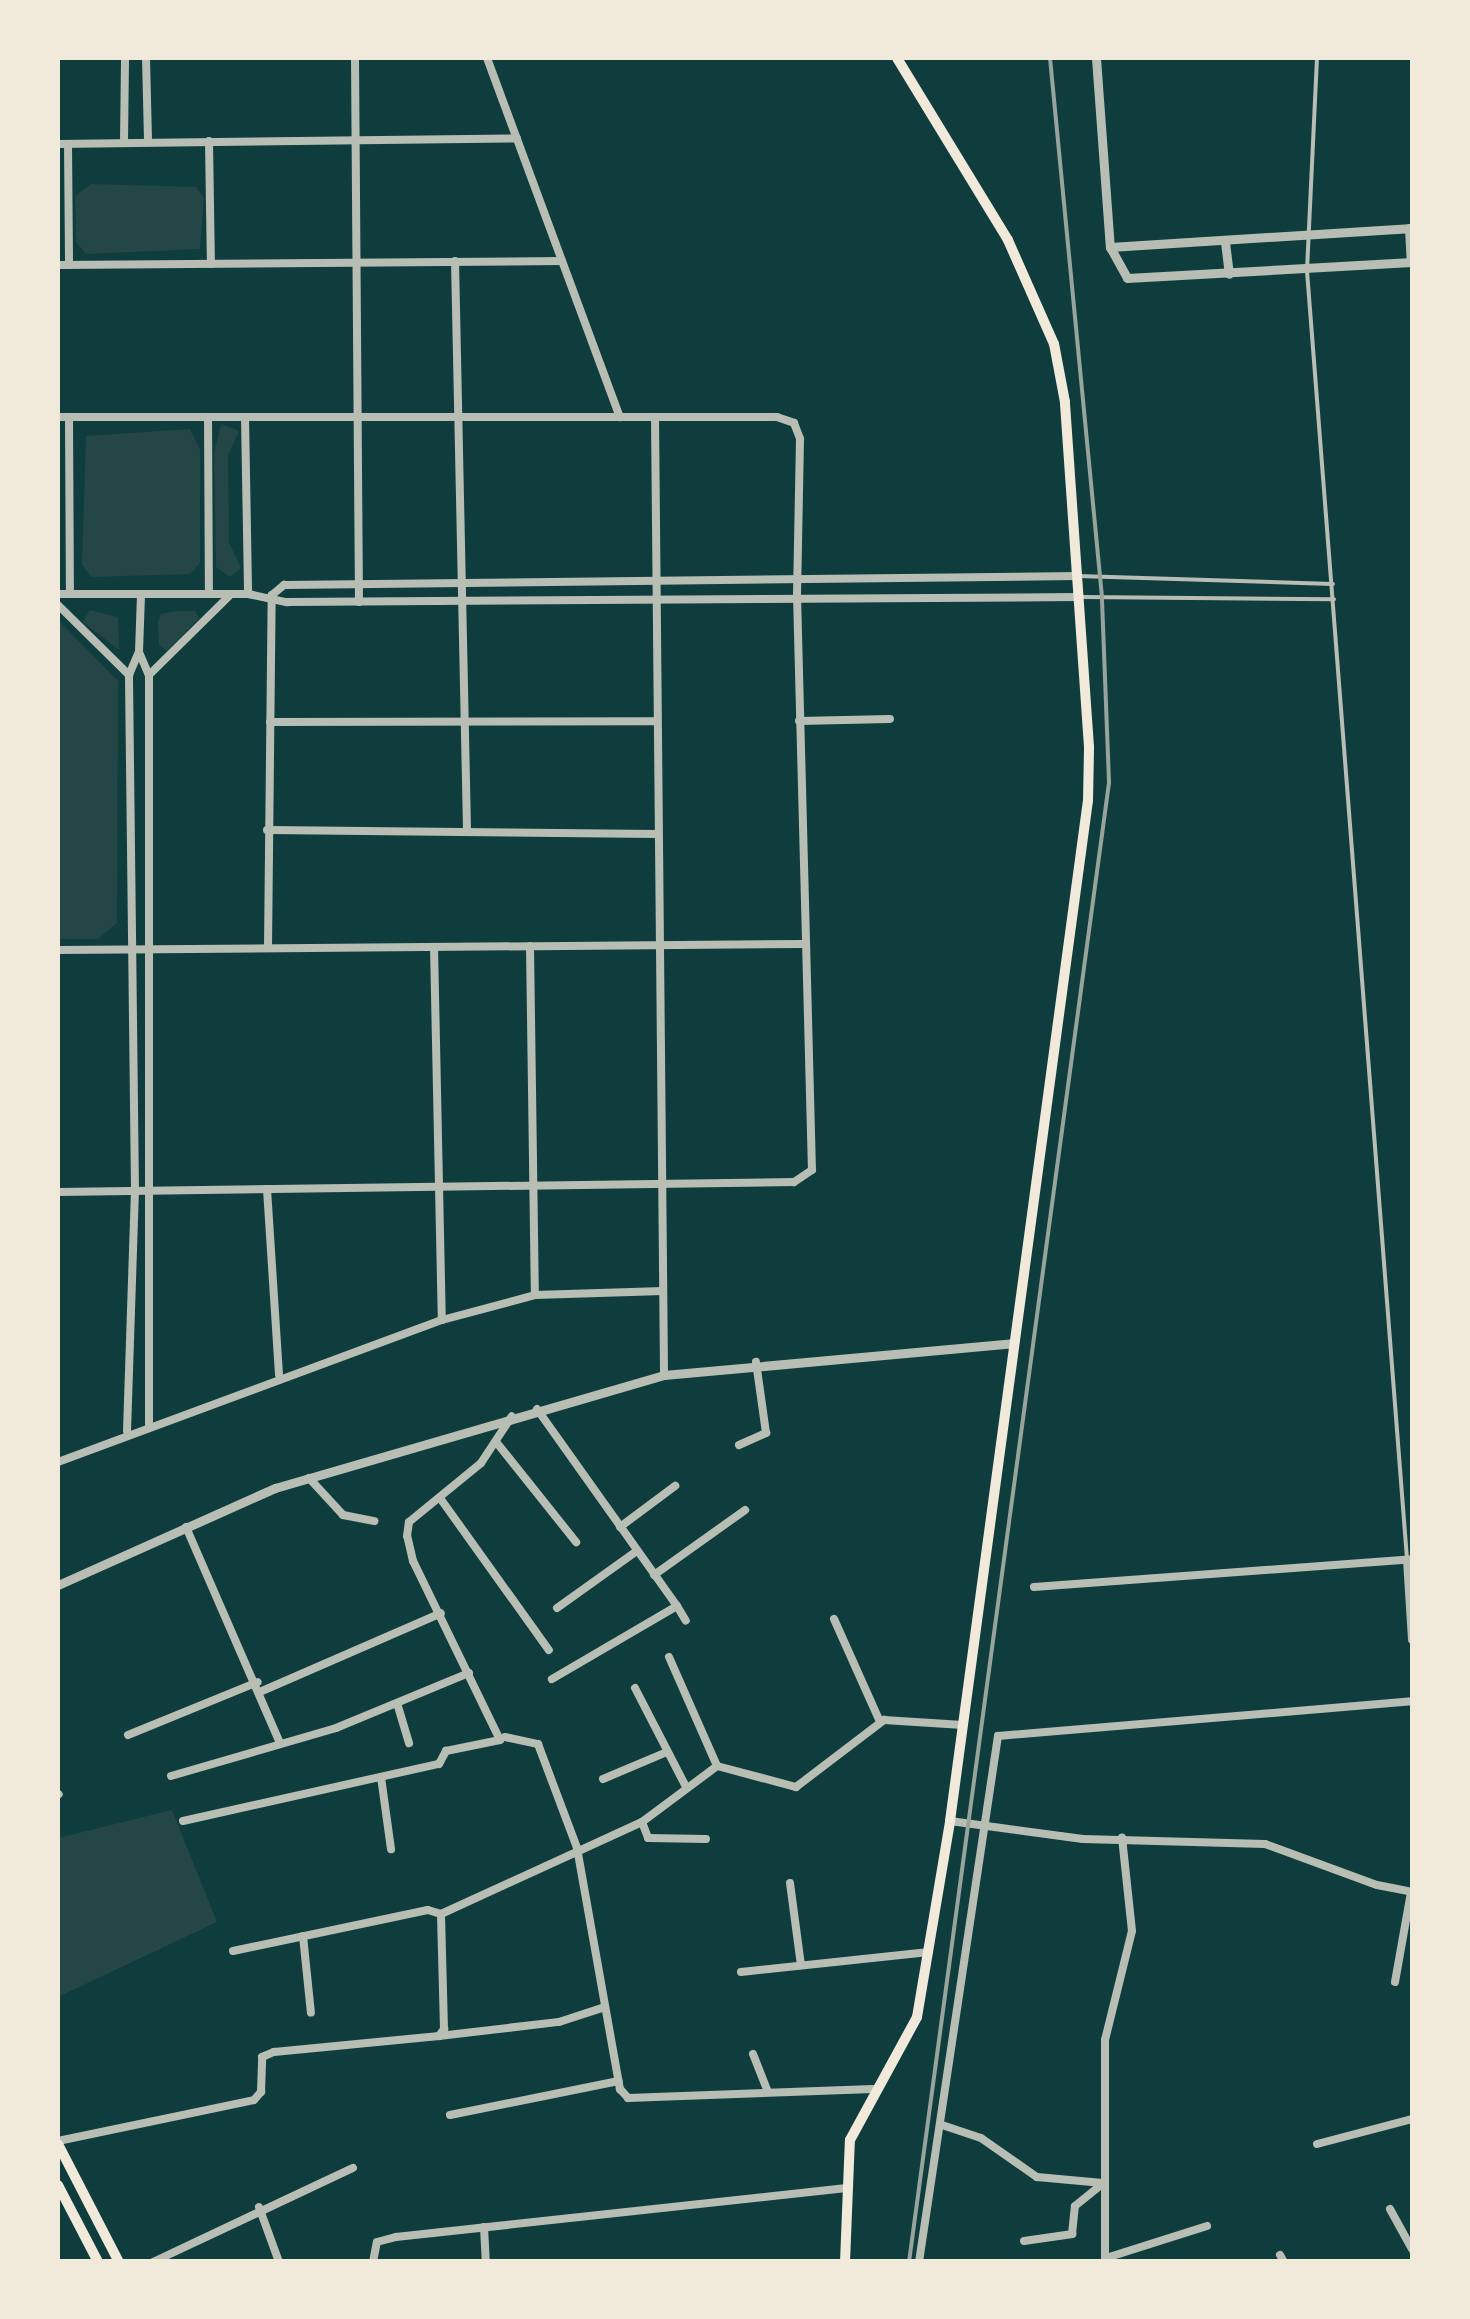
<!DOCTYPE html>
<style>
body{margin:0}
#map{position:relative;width:1470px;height:2319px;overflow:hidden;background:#0f3d3e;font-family:Spectral,serif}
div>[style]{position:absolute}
.green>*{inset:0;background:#244646}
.service>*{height:4px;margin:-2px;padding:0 2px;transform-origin:2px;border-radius:2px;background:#b8beb3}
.minor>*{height:8px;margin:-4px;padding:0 4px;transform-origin:4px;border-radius:4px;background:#b8beb3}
.tertiary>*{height:9px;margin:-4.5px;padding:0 4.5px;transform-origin:4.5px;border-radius:4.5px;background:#b8beb3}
.secondary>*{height:10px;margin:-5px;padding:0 5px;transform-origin:5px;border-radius:5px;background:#f1e9da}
.rail>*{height:4px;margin:-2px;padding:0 2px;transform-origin:2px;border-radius:2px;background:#97a49c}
span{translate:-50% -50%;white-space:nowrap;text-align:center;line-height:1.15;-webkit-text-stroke:10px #f1e9da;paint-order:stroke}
.frame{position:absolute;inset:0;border:60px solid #f1e9da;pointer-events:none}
</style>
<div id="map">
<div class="green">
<div style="clip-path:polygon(91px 184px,196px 187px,204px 198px,200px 249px,86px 254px,76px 242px,75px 196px)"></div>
<div style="clip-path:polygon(221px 424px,239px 431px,228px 455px,229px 542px,241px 568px,230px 577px,216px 567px,214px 453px)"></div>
<div style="clip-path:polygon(190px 429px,200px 450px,200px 563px,190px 574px,91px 577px,82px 564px,86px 436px)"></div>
<div style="clip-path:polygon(90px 610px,118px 617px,119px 650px,83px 622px)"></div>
<div style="clip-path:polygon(177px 611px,195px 611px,199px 618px,167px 651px,159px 645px,158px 622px,161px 614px)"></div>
<div style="clip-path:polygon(58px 620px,118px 681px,117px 923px,98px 939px,58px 939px)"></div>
<div style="clip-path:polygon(172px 1810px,217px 1922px,58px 1997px,58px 1838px)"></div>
</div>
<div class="service">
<div style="left:1317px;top:58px;width:213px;rotate:92.7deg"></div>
<div style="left:1307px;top:271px;width:1293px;rotate:85.56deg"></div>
<div style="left:1078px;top:576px;width:255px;rotate:1.8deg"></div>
<div style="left:1083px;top:597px;width:251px;rotate:0.5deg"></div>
</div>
<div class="minor">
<div style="left:146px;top:58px;width:84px;rotate:88.6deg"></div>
<div style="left:355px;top:58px;width:544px;rotate:89.58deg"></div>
<div style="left:487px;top:58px;width:383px;rotate:69.7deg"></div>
<div style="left:209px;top:141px;width:123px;rotate:89.1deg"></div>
<div style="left:124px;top:142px;width:84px;rotate:-89.3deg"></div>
<div style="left:58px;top:144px;width:459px;rotate:-0.7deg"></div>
<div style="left:68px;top:144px;width:121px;rotate:89.5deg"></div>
<div style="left:455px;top:261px;width:569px;rotate:88.79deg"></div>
<div style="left:58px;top:265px;width:504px;rotate:-0.45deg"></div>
<div style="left:58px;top:417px;width:719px"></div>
<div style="left:777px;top:417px;width:18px;rotate:19deg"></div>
<div style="left:794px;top:423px;width:17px;rotate:69deg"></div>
<div style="left:800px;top:439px;width:156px;rotate:91.1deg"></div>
<div style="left:797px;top:595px;width:575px;rotate:88.51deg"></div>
<div style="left:812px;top:1170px;width:22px;rotate:146deg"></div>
<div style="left:794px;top:1182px;width:736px;rotate:179.22deg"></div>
<div style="left:69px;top:417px;width:177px;rotate:89.7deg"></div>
<div style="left:208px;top:417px;width:177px;rotate:89.7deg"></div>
<div style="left:245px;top:417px;width:177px;rotate:89deg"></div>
<div style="left:655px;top:417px;width:958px;rotate:89.46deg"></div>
<div style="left:58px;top:594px;width:190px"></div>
<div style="left:248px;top:594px;width:40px;rotate:12deg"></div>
<div style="left:287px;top:602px;width:791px;rotate:-0.36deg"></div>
<div style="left:272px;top:595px;width:16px;rotate:-40deg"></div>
<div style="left:284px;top:585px;width:794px;rotate:-0.65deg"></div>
<div style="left:58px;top:605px;width:100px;rotate:44.6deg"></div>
<div style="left:139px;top:652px;width:25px;rotate:67deg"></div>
<div style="left:149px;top:675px;width:749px;rotate:90deg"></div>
<div style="left:149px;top:675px;width:115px;rotate:-44.6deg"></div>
<div style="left:799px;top:721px;width:91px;rotate:-1.3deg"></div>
<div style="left:270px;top:722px;width:386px;rotate:-0.1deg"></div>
<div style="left:267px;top:830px;width:390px;rotate:0.6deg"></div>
<div style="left:530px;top:946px;width:349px;rotate:89.2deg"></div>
<div style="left:434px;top:947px;width:373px;rotate:88.8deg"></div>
<div style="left:268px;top:948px;width:353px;rotate:-89.4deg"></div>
<div style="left:58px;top:950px;width:746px;rotate:-0.46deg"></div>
<div style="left:267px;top:1189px;width:186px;rotate:86.3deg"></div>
<div style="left:537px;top:1409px;width:242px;rotate:54.6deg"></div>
<div style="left:677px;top:1606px;width:145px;rotate:149.7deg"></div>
<div style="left:127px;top:1431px;width:240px;rotate:-88.1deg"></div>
<div style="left:135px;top:1191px;width:516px;rotate:-90.67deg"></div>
<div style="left:129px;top:675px;width:25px;rotate:-67deg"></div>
<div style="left:139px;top:652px;width:58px;rotate:-88deg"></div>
<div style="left:497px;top:1443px;width:127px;rotate:51.4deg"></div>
<div style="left:739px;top:1445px;width:30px;rotate:-24deg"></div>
<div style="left:766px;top:1433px;width:72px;rotate:-98deg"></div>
<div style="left:58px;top:1462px;width:409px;rotate:-20.3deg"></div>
<div style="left:442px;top:1320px;width:96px;rotate:-15deg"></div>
<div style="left:535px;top:1295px;width:128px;rotate:-1.8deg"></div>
<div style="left:309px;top:1478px;width:50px;rotate:47.4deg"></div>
<div style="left:343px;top:1515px;width:32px;rotate:11deg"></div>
<div style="left:440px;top:1498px;width:187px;rotate:54.4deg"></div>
<div style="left:186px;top:1527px;width:236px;rotate:66.5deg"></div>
<div style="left:620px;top:1527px;width:69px;rotate:-36.7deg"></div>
<div style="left:1407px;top:1560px;width:80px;rotate:86.4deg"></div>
<div style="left:654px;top:1575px;width:112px;rotate:-35.5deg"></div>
<div style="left:1034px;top:1587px;width:379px;rotate:-4.2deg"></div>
<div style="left:677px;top:1606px;width:17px;rotate:59deg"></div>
<div style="left:557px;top:1608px;width:98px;rotate:-35.5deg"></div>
<div style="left:834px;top:1619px;width:113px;rotate:65.9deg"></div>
<div style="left:669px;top:1657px;width:119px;rotate:66.2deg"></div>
<div style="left:635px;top:1688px;width:111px;rotate:62.7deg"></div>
<div style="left:262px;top:1691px;width:195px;rotate:-23.5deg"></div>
<div style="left:397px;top:1703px;width:42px;rotate:73.3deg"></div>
<div style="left:128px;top:1735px;width:140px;rotate:-22.2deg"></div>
<div style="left:505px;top:1737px;width:34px;rotate:12deg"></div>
<div style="left:538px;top:1744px;width:111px;rotate:69.4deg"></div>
<div style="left:577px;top:1848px;width:245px;rotate:79.9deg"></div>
<div style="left:620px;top:2089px;width:12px;rotate:48deg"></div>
<div style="left:628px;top:2098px;width:245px;rotate:-2.1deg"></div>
<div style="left:171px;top:1776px;width:172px;rotate:-16.2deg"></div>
<div style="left:336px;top:1728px;width:144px;rotate:-22.5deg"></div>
<div style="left:381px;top:1777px;width:73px;rotate:82.1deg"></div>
<div style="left:603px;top:1779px;width:69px;rotate:-22.9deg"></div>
<div style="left:58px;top:1795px;width:1px;rotate:-45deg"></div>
<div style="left:183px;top:1821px;width:262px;rotate:-12.6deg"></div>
<div style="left:439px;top:1764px;width:15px;rotate:-62deg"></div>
<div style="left:446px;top:1751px;width:55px;rotate:-11.5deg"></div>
<div style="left:500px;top:1740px;width:199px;rotate:-115.9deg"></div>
<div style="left:413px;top:1561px;width:26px;rotate:-103deg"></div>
<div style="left:407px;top:1536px;width:14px;rotate:-82deg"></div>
<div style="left:409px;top:1522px;width:93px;rotate:-39.3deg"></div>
<div style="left:481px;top:1463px;width:56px;rotate:-56.6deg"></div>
<div style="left:950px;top:1821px;width:134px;rotate:7.7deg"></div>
<div style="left:1083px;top:1839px;width:182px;rotate:1.6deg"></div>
<div style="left:1265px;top:1844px;width:119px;rotate:20.1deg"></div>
<div style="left:1377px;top:1885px;width:36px;rotate:11deg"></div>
<div style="left:642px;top:1822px;width:17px;rotate:69deg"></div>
<div style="left:648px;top:1838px;width:58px;rotate:1deg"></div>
<div style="left:790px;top:1883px;width:83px;rotate:82.4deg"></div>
<div style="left:303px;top:1936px;width:77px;rotate:84.1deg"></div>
<div style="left:233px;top:1951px;width:199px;rotate:-11.9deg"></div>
<div style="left:428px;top:1910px;width:14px;rotate:17deg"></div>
<div style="left:741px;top:1972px;width:189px;rotate:-6.1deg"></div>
<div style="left:1395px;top:1982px;width:91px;rotate:-79.9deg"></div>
<div style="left:439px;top:2036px;width:121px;rotate:-6.7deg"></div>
<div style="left:559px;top:2022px;width:48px;rotate:-18.1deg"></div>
<div style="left:753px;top:2054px;width:41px;rotate:68.5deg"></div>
<div style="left:450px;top:2115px;width:172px;rotate:-11.4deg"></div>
<div style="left:942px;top:2125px;width:41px;rotate:18.4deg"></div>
<div style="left:981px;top:2138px;width:68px;rotate:34.9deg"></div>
<div style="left:1037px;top:2177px;width:66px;rotate:5.2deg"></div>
<div style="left:58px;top:2141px;width:200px;rotate:-11.8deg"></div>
<div style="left:254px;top:2100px;width:11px;rotate:-49deg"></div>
<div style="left:261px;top:2092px;width:35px;rotate:-88deg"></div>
<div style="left:262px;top:2057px;width:13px;rotate:-23deg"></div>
<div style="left:274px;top:2052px;width:166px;rotate:-5.5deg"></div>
<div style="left:439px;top:2036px;width:9px;rotate:-54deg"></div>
<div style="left:444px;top:2029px;width:115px;rotate:-91.5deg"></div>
<div style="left:441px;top:1914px;width:221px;rotate:-24.6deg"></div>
<div style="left:642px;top:1822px;width:94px;rotate:-36.7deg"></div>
<div style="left:717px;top:1766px;width:82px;rotate:14.9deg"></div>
<div style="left:796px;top:1787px;width:111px;rotate:-37.3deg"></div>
<div style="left:884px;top:1720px;width:79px;rotate:3.6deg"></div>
<div style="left:1317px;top:2144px;width:98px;rotate:-14.7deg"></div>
<div style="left:259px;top:2207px;width:59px;rotate:70deg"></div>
<div style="left:1390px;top:2209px;width:46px;rotate:61.2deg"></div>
<div style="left:484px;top:2227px;width:35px;rotate:87deg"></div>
<div style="left:1024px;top:2241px;width:49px;rotate:-8.3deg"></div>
<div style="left:1072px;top:2234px;width:28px;rotate:-84deg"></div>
<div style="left:1075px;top:2206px;width:36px;rotate:-39deg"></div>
<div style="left:1280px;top:2255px;width:8px;rotate:60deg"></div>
<div style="left:1106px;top:2258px;width:106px;rotate:-17.6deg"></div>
<div style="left:153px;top:2262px;width:221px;rotate:-25.2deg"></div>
<div style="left:373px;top:2262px;width:20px;rotate:-79deg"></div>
<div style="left:377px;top:2242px;width:20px;rotate:-15deg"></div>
<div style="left:396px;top:2237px;width:451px;rotate:-6.2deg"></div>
<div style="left:919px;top:2262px;width:532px;rotate:-81.46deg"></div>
<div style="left:998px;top:1736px;width:415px;rotate:-4.8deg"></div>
<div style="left:1105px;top:2262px;width:222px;rotate:-90deg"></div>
<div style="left:1105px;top:2040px;width:112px;rotate:-76.1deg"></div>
<div style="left:1132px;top:1931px;width:94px;rotate:-96.1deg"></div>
</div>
<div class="tertiary">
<div style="left:1096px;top:58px;width:190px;rotate:85.8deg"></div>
<div style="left:1110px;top:247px;width:35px;rotate:61deg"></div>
<div style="left:1127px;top:278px;width:285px;rotate:-3.2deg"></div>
<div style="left:1409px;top:228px;width:34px;rotate:87deg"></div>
<div style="left:1225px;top:242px;width:32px;rotate:83deg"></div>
<div style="left:1110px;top:247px;width:303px;rotate:-3.6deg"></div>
<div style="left:58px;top:1585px;width:238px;rotate:-24.1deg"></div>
<div style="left:275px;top:1488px;width:405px;rotate:-16.2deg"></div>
<div style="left:664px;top:1375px;width:350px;rotate:-5.2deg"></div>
</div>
<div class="secondary">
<div style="left:58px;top:2144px;width:133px;rotate:62.7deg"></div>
<div style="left:58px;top:2185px;width:87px;rotate:62.5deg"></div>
<div style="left:845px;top:2262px;width:122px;rotate:-87.7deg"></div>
<div style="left:850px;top:2140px;width:140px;rotate:-61.4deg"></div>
<div style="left:917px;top:2017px;width:199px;rotate:-80.4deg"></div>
<div style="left:950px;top:1821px;width:1029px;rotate:-82.3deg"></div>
<div style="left:1088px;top:801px;width:54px;rotate:-88.9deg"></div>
<div style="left:1089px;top:747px;width:346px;rotate:-94deg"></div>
<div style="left:1065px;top:402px;width:59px;rotate:-100.7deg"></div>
<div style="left:1054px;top:344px;width:114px;rotate:-113.9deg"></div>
<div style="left:1008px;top:240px;width:213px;rotate:-121.4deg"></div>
</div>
<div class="rail">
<div style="left:909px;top:2262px;width:1493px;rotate:-82.3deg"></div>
<div style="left:1109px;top:782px;width:185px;rotate:-92.2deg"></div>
<div style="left:1102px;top:597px;width:542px;rotate:-95.51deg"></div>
</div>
<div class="frame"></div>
</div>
